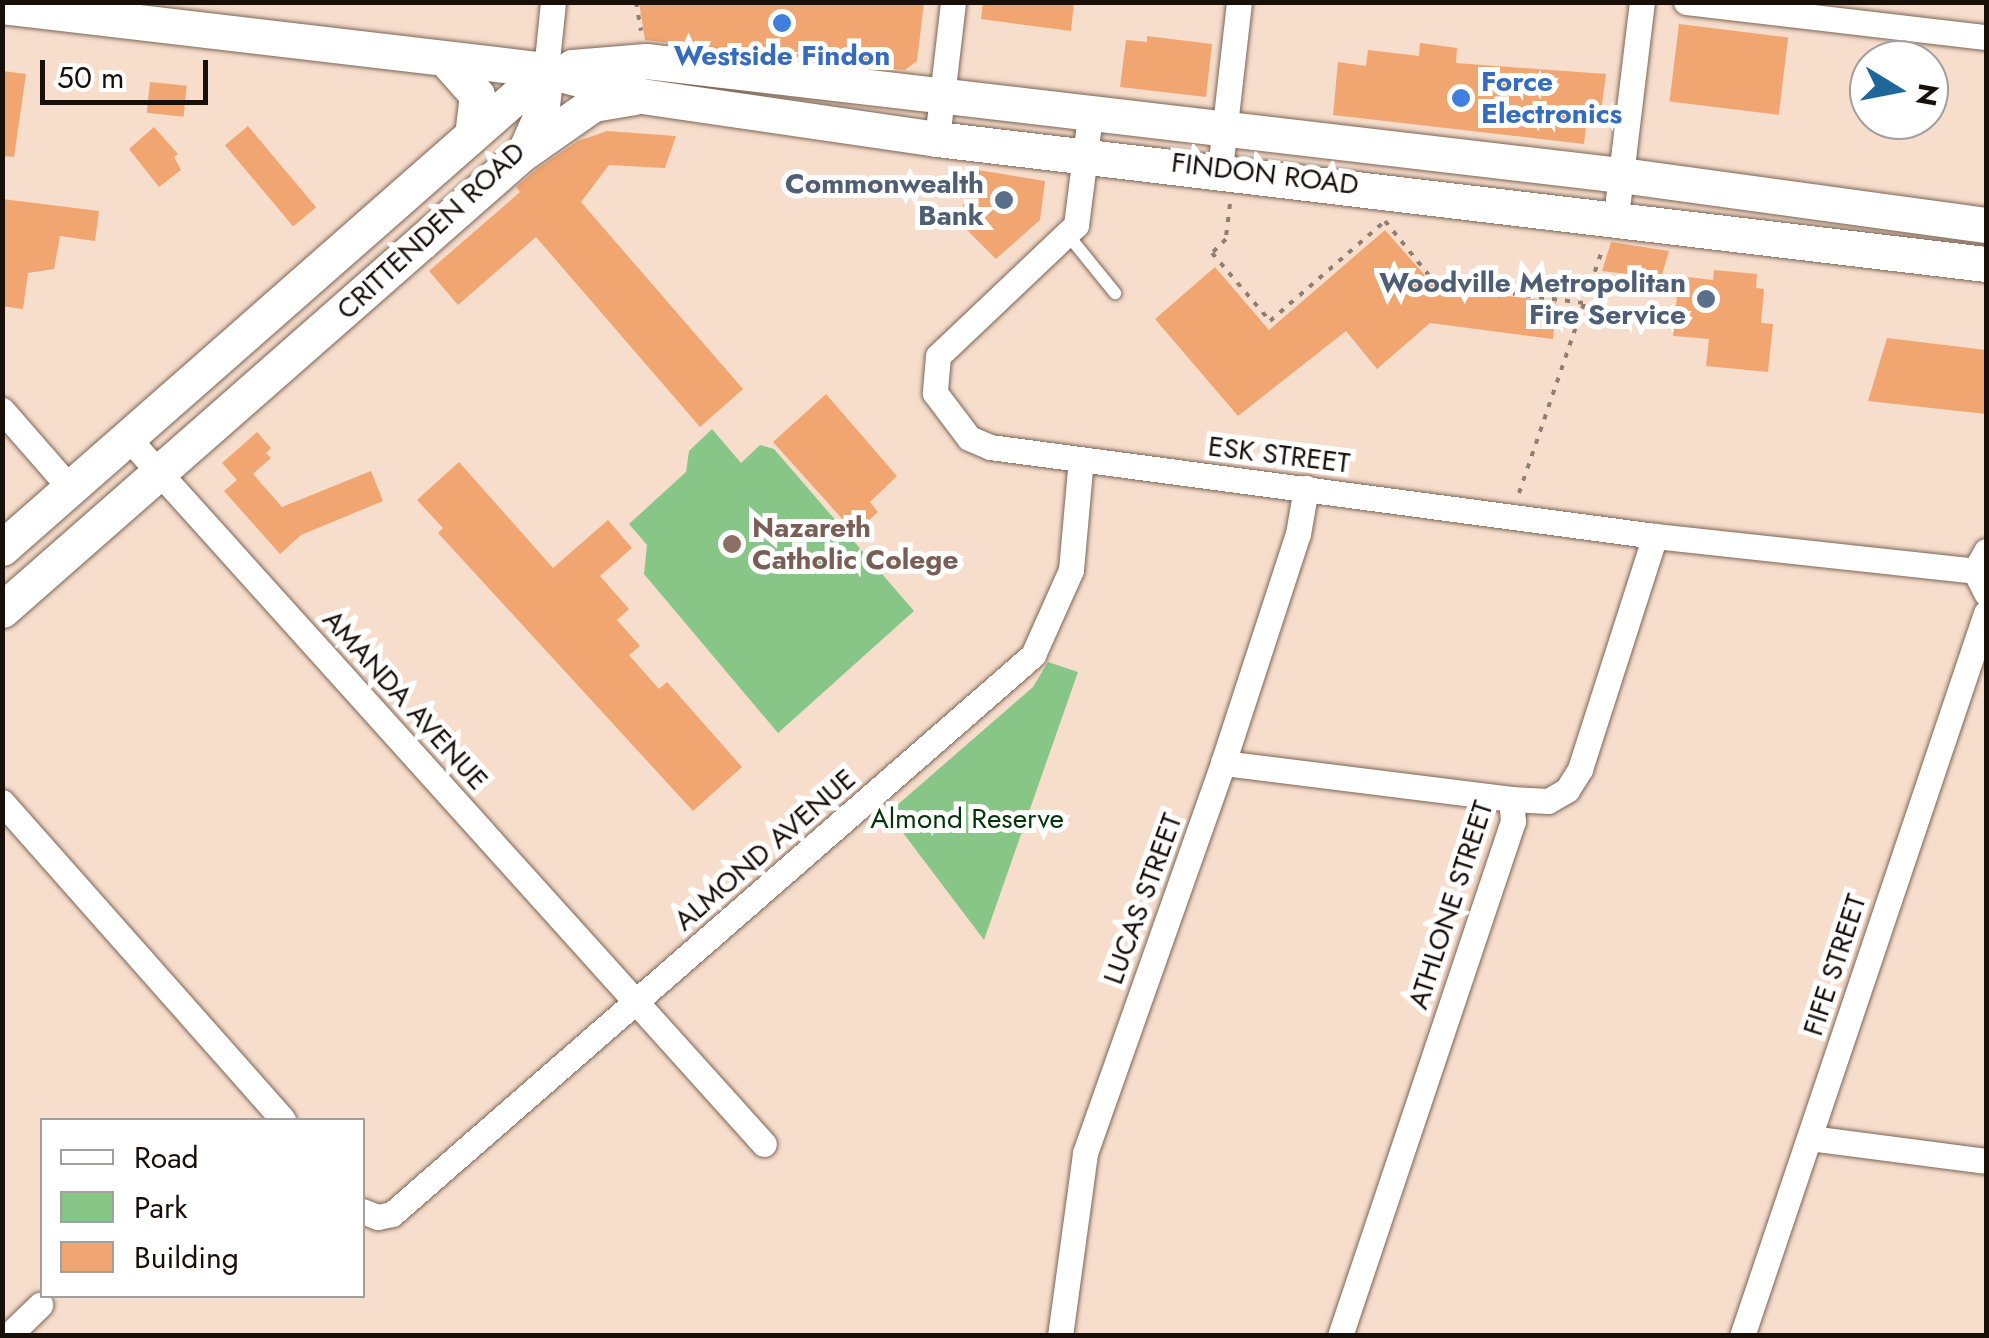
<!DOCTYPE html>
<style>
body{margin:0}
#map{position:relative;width:1989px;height:1338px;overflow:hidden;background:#f7ddcc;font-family:Jost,sans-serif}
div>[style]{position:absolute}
.green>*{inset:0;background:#88c688}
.building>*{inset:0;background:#f1a570;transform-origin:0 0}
.path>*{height:4px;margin-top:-2px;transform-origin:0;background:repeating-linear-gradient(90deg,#907e72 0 5px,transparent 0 13px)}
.roads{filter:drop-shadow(0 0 2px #7c6556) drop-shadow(0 0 2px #7c6556)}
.lane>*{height:12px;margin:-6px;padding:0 6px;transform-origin:6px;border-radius:6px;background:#fff}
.street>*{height:25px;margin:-12.5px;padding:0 12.5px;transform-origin:12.5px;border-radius:12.5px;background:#fff}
.secondary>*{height:35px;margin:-17.5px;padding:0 17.5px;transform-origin:17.5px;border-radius:17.5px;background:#fff}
.dots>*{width:28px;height:28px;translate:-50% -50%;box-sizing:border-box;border:5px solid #fff;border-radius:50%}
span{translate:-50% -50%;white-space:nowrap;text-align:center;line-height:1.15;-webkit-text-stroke:10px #fff;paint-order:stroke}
.shop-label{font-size:28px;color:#366cbe;font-weight:700}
.left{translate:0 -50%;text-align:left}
.street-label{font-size:28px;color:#180f09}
.service-label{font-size:28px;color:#4e5e75;font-weight:700}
.right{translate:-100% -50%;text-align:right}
.education-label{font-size:28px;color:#785e54;font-weight:700}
.park-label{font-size:28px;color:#043409}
.frame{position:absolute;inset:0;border:5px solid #180f09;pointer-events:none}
.legend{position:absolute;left:40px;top:1118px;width:325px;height:180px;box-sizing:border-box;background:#fff;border:2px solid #a39f9d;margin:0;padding:12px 18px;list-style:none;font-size:30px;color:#180f09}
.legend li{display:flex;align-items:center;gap:20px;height:50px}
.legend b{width:50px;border:2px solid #a39f9d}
.north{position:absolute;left:1849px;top:40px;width:100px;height:100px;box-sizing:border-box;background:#fff;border:2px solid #a39f9d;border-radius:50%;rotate:100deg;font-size:28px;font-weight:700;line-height:40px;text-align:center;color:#180f09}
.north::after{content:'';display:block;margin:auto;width:35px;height:45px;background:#1f679b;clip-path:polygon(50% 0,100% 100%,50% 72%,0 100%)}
.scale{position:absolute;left:40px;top:60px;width:168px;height:45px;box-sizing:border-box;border:5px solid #180f09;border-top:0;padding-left:12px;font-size:30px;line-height:35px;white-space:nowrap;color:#180f09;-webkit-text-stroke:8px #fff;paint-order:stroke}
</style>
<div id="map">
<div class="green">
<div style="clip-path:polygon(712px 429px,741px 463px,760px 445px,774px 449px,914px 611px,778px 733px,644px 574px,647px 545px,629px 524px,686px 472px,689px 451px)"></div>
<div style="clip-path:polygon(1048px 662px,1078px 672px,984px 940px,888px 813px,1033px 687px)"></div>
</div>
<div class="building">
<div style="clip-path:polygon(639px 2px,924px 2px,917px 61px,905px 70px,645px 40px)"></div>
<div style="clip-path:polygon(983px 2px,1074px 2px,1071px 31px,981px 19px)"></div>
<div style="left:1679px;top:24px;width:110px;height:78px;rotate:7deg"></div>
<div style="clip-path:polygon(1147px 36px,1212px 44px,1206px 97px,1120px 87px,1126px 40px,1147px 42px)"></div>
<div style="clip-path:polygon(1420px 43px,1457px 48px,1456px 63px,1606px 74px,1600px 119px,1587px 117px,1584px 144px,1333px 115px,1338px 62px,1366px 66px,1368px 50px,1419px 56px)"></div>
<div style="clip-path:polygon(2px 71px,26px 74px,14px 157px,2px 156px)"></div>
<div style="left:150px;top:82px;width:37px;height:31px;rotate:6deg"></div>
<div style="left:248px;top:126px;width:106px;height:30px;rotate:50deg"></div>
<div style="clip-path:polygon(154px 127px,178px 154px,174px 157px,181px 170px,159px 187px,129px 149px)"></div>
<div style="clip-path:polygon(607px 131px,676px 136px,665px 168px,609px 165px,581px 202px,743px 389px,700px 427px,536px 237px,458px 305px,429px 271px,520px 192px,516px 187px,537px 169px,578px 141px)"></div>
<div style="clip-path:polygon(978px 170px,1045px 181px,1040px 220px,996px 259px,957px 220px)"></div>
<div style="clip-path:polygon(2px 199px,99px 211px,95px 241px,60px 236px,54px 269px,28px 273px,23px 309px,2px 306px)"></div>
<div style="clip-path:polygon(1385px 230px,1435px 287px,1556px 302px,1553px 339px,1430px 323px,1377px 369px,1346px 331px,1238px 416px,1155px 319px,1215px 267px,1269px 330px)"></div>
<div style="clip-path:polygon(1611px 242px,1669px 251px,1661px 278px,1602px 271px)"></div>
<div style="clip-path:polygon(1714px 270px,1757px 274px,1756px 288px,1764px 289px,1761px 323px,1773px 324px,1768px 372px,1706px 366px,1709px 339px,1673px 336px,1679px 276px,1713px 280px)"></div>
<div style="clip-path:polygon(1887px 338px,1986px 350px,1986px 414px,1868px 401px)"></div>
<div style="clip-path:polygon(826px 394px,897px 476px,870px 502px,878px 512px,855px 533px,773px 442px)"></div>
<div style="clip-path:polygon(257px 432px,271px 448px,266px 453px,271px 458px,253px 474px,282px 507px,371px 471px,383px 501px,301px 535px,280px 554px,224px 491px,237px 480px,222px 463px)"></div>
<div style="clip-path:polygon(459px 462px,553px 568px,608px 520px,632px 548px,600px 576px,629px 609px,617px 620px,640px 646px,629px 655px,659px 689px,667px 682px,742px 767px,693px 811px,438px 533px,443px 528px,417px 500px)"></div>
</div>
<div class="path">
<div style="left:636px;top:2px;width:29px;rotate:80deg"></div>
<div style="left:1230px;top:204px;width:35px;rotate:97deg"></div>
<div style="left:1226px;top:239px;width:20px;rotate:135deg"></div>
<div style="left:1212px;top:253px;width:89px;rotate:49.5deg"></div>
<div style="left:1270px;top:321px;width:151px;rotate:-41deg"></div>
<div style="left:1385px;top:221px;width:81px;rotate:51deg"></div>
<div style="left:1436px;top:284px;width:149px;rotate:7.3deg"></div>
<div style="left:1519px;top:493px;width:260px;rotate:-71.1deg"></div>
</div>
<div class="roads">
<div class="lane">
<div style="left:1068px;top:235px;width:75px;rotate:51deg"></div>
</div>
<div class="street">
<div style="left:1686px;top:2px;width:302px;rotate:6.7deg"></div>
<div style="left:546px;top:70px;width:68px;rotate:-84.1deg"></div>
<div style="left:1090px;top:116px;width:110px;rotate:97.3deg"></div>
<div style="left:1076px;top:225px;width:190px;rotate:136.5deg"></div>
<div style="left:938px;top:356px;width:37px;rotate:95deg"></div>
<div style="left:935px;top:393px;width:56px;rotate:52.9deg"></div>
<div style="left:969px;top:438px;width:23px;rotate:23deg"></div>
<div style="left:990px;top:447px;width:671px;rotate:7.62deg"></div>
<div style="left:1655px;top:536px;width:322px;rotate:6.2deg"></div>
<div style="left:937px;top:139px;width:138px;rotate:-83.3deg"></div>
<div style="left:1220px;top:169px;width:168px;rotate:-83.5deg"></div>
<div style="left:1616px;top:216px;width:216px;rotate:-83.1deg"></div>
<div style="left:2px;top:410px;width:105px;rotate:48.9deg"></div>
<div style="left:128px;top:438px;width:950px;rotate:47.99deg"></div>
<div style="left:1986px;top:551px;width:23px;rotate:119deg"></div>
<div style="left:1975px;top:571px;width:25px;rotate:63deg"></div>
<div style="left:1223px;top:763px;width:290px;rotate:7.1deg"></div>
<div style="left:2px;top:802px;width:424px;rotate:48.5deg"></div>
<div style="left:1810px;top:1138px;width:177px;rotate:7.4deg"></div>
<div style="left:362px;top:1211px;width:17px;rotate:21deg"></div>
<div style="left:378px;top:1217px;width:14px;rotate:-12deg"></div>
<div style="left:392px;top:1214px;width:851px;rotate:-41.09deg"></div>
<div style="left:1033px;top:655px;width:93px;rotate:-65.9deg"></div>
<div style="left:1071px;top:570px;width:111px;rotate:-84.9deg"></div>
<div style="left:8px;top:1336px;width:45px;rotate:-44.1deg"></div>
<div style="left:1060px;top:1336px;width:185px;rotate:-82.2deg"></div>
<div style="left:1085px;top:1153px;width:414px;rotate:-70.5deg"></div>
<div style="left:1223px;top:763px;width:241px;rotate:-71.9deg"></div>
<div style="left:1298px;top:534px;width:47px;rotate:-80.1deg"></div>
<div style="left:1340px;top:1336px;width:543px;rotate:-71.43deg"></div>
<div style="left:1513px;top:821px;width:22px;rotate:-95deg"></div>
<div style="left:1511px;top:799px;width:37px;rotate:3deg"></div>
<div style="left:1548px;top:801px;width:22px;rotate:-30deg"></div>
<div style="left:1567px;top:790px;width:25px;rotate:-58deg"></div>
<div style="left:1580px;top:769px;width:245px;rotate:-72.2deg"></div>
<div style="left:1742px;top:1336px;width:763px;rotate:-71.35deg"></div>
</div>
<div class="secondary">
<div style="left:2px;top:6px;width:548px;rotate:6.71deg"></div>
<div style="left:546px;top:70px;width:99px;rotate:15.2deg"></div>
<div style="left:642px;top:96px;width:298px;rotate:8.3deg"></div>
<div style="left:937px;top:139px;width:1056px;rotate:6.8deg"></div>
<div style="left:445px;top:59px;width:48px;rotate:48.4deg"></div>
<div style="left:477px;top:95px;width:39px;rotate:97deg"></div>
<div style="left:572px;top:67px;width:74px;rotate:-4.6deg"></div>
<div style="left:646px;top:61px;width:982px;rotate:6.67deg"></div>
<div style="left:1621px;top:175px;width:368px;rotate:7.8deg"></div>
<div style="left:526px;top:151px;width:82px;rotate:-35deg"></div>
<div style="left:593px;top:104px;width:42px;rotate:-9.7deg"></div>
<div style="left:2px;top:548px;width:724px;rotate:-41.31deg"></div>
<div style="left:2px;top:610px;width:696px;rotate:-41.27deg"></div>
<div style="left:525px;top:151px;width:39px;rotate:-66deg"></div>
<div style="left:541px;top:115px;width:45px;rotate:-83.7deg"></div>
</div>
</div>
<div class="dots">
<div style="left:782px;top:23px;background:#3f7fe0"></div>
<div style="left:1461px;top:98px;background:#3f7fe0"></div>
<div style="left:1004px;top:200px;background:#5c6f8a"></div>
<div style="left:1706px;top:299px;background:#5c6f8a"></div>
<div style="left:732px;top:544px;background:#8d6e63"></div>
</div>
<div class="shop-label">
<span style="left:782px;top:56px">Westside Findon</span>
<span class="left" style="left:1481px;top:98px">Force<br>Electronics</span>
</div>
<div class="street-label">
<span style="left:1265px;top:174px;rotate:7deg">FINDON ROAD</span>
<span style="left:431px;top:231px;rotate:-43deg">CRITTENDEN ROAD</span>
<span style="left:1279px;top:455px;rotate:7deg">ESK STREET</span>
<span style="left:405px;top:700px;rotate:48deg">AMANDA AVENUE</span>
<span style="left:765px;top:850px;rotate:-41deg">ALMOND AVENUE</span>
<span style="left:1143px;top:899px;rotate:-70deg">LUCAS STREET</span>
<span style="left:1451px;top:905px;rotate:-72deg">ATHLONE STREET</span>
<span style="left:1835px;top:965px;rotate:-72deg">FIFE STREET</span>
</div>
<div class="service-label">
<span class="right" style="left:984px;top:200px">Commonwealth<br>Bank</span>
<span class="right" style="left:1686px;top:299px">Woodville Metropolitan<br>Fire Service</span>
</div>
<div class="education-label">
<span class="left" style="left:752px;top:544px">Nazareth<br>Catholic Colege</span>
</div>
<div class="park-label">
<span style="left:967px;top:819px">Almond Reserve</span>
</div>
<div class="frame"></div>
<ul class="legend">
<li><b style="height:12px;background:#fff"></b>Road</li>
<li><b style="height:28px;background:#88c688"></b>Park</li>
<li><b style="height:28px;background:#f1a570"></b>Building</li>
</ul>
<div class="north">N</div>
<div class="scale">50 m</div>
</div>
